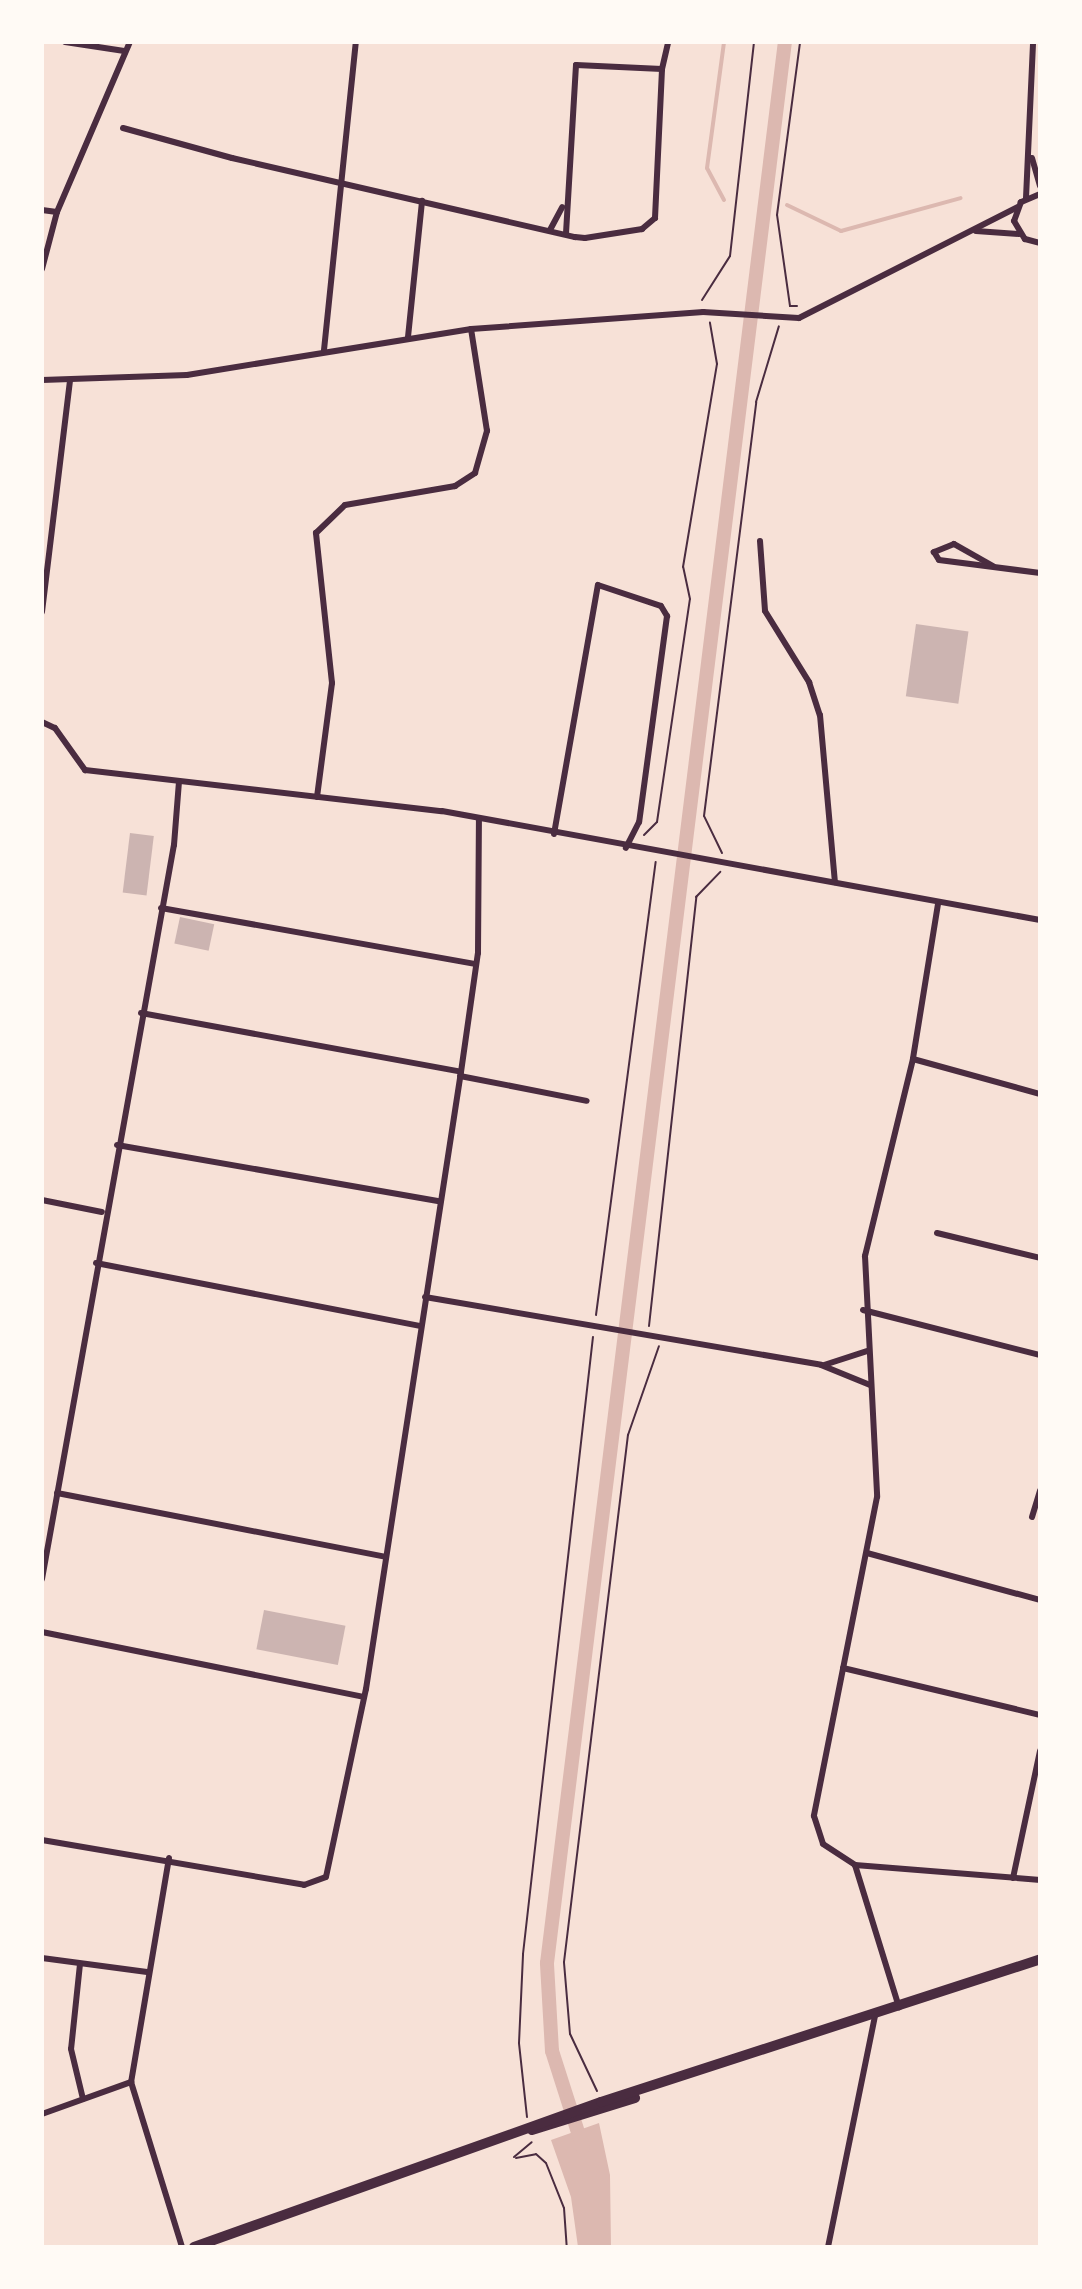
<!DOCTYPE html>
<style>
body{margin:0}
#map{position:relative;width:1082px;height:2289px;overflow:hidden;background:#f7e1d7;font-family:"Space Grotesk",sans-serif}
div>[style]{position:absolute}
.water>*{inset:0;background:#dcb8b0}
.stream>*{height:4px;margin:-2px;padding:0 2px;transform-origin:2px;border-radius:2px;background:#dcb8b0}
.canal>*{height:14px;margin:-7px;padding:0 7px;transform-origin:7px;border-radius:7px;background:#dcb8b0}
.building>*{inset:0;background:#ccb4b1;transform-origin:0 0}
.path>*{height:2px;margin:-1px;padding:0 1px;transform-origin:1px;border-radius:1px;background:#4a2c40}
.minor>*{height:6px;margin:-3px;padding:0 3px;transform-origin:3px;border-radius:3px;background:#4a2c40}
.primary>*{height:10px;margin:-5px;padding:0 5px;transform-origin:5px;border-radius:5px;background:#4a2c40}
span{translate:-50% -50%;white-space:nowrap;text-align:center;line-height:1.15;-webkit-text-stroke:8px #fffaf5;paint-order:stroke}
.frame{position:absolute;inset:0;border:44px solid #fffaf5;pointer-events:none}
</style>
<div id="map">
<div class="water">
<div style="clip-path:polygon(599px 2123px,610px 2175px,611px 2247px,578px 2247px,571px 2197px,551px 2140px)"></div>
</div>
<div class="stream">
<div style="left:724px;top:200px;width:36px;rotate:-118deg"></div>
<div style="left:707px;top:168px;width:127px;rotate:-82.3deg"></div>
<div style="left:787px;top:205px;width:60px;rotate:25.7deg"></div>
<div style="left:841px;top:231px;width:124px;rotate:-15.4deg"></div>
</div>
<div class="canal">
<div style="left:583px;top:2148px;width:102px;rotate:-107.7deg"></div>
<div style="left:552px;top:2051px;width:88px;rotate:-93.3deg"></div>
<div style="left:547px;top:1963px;width:1936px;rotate:-82.94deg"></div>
</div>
<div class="building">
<div style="left:916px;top:624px;width:53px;height:73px;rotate:8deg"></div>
<div style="left:130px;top:833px;width:24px;height:60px;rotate:7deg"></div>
<div style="left:180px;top:917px;width:35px;height:27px;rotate:12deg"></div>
<div style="left:264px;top:1610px;width:83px;height:40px;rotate:11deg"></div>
</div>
<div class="path">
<div style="left:702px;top:300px;width:52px;rotate:-57.5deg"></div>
<div style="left:730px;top:256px;width:215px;rotate:-83.6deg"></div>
<div style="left:797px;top:306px;width:7px;rotate:180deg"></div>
<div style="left:790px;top:306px;width:92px;rotate:-98.1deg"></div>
<div style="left:777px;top:215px;width:175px;rotate:-82.4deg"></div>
<div style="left:644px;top:835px;width:18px;rotate:-45deg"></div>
<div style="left:657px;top:822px;width:225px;rotate:-81.6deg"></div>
<div style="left:690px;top:599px;width:33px;rotate:-102deg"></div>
<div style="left:683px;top:567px;width:206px;rotate:-80.5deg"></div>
<div style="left:717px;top:364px;width:42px;rotate:-99.7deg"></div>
<div style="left:722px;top:853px;width:41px;rotate:-115.9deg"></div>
<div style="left:704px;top:816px;width:417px;rotate:-82.8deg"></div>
<div style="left:756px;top:402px;width:79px;rotate:-73.2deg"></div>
<div style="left:596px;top:1315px;width:457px;rotate:-82.5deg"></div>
<div style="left:649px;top:1326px;width:432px;rotate:-83.7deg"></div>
<div style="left:696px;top:897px;width:35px;rotate:-46deg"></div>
<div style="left:597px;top:2091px;width:63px;rotate:-115.3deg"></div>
<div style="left:570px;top:2034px;width:72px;rotate:-94.8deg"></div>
<div style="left:564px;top:1962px;width:531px;rotate:-83.08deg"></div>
<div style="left:628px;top:1435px;width:94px;rotate:-70.8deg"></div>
<div style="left:527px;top:2117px;width:74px;rotate:-96.2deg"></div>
<div style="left:519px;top:2043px;width:89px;rotate:-87.4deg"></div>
<div style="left:523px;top:1954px;width:621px;rotate:-83.53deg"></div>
<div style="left:514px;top:2157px;width:23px;rotate:-40deg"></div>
<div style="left:516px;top:2158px;width:20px;rotate:-11deg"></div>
<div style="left:536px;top:2154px;width:13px;rotate:42deg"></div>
<div style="left:546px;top:2163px;width:48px;rotate:68.2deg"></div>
<div style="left:564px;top:2208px;width:39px;rotate:86deg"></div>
</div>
<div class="minor">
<div style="left:65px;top:42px;width:60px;rotate:8.7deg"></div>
<div style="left:662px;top:69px;width:28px;rotate:-77deg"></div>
<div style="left:123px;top:128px;width:113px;rotate:15.4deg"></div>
<div style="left:232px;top:158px;width:352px;rotate:13deg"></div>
<div style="left:575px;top:237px;width:10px;rotate:6deg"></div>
<div style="left:585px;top:238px;width:58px;rotate:-9deg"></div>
<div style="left:642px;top:229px;width:17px;rotate:-40deg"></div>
<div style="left:655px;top:218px;width:149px;rotate:-87.3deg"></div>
<div style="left:662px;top:69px;width:86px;rotate:-177.3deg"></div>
<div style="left:576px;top:65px;width:169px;rotate:93.4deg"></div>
<div style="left:1032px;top:158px;width:29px;rotate:74deg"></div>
<div style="left:1040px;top:194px;width:21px;rotate:157deg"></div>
<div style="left:1021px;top:202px;width:20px;rotate:110deg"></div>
<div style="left:1014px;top:221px;width:21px;rotate:59deg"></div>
<div style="left:1025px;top:239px;width:16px;rotate:15deg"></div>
<div style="left:1026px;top:198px;width:156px;rotate:-87.4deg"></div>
<div style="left:42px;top:210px;width:15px;rotate:8deg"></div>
<div style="left:550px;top:230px;width:26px;rotate:-62deg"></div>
<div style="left:976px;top:231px;width:43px;rotate:4deg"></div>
<div style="left:42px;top:269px;width:59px;rotate:-75.3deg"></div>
<div style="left:57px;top:212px;width:185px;rotate:-66.8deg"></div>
<div style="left:408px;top:337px;width:137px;rotate:-84.1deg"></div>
<div style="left:324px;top:350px;width:310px;rotate:-84.1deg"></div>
<div style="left:42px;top:380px;width:145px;rotate:-2deg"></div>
<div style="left:187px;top:375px;width:288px;rotate:-9.2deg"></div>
<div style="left:471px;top:329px;width:233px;rotate:-4.2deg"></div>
<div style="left:703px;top:312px;width:96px;rotate:3.6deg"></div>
<div style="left:799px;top:318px;width:246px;rotate:-26.9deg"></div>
<div style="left:760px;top:541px;width:70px;rotate:85.9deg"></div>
<div style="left:765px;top:611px;width:84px;rotate:58.2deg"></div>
<div style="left:809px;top:682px;width:35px;rotate:72deg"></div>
<div style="left:820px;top:715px;width:168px;rotate:84.9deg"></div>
<div style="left:993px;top:566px;width:45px;rotate:-150.6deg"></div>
<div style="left:954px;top:544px;width:22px;rotate:158deg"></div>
<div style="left:934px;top:552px;width:9px;rotate:58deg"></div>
<div style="left:939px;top:560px;width:102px;rotate:7.3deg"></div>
<div style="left:42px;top:612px;width:232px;rotate:-83.1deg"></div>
<div style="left:42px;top:722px;width:14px;rotate:25deg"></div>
<div style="left:55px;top:728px;width:52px;rotate:54.5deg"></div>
<div style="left:85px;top:770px;width:359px;rotate:6.6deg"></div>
<div style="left:442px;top:811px;width:608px;rotate:10.33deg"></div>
<div style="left:317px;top:797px;width:115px;rotate:-82.5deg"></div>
<div style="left:332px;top:683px;width:151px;rotate:-96.1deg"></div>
<div style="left:316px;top:533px;width:40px;rotate:-44deg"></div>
<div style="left:345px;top:505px;width:112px;rotate:-9.8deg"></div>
<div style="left:455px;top:486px;width:24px;rotate:-33deg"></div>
<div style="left:475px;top:473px;width:44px;rotate:-74.1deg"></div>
<div style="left:487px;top:431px;width:103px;rotate:-98.9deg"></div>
<div style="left:554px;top:834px;width:253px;rotate:-80deg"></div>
<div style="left:598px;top:585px;width:66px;rotate:18.4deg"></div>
<div style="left:661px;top:606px;width:12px;rotate:59deg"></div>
<div style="left:667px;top:616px;width:208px;rotate:97.7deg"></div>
<div style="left:639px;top:822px;width:29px;rotate:117deg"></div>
<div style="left:938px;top:904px;width:157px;rotate:99.2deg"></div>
<div style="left:913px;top:1059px;width:203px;rotate:103.7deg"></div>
<div style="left:865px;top:1256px;width:241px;rotate:87.1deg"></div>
<div style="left:877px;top:1497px;width:325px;rotate:101.2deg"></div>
<div style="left:814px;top:1816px;width:29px;rotate:72deg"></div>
<div style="left:823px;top:1844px;width:38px;rotate:33deg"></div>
<div style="left:855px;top:1865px;width:186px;rotate:4.6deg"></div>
<div style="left:161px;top:908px;width:320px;rotate:10.1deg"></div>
<div style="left:141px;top:1013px;width:325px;rotate:10.4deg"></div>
<div style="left:913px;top:1059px;width:132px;rotate:15.4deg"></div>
<div style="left:460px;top:1076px;width:129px;rotate:11.1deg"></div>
<div style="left:117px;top:1145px;width:327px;rotate:9.9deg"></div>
<div style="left:42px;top:1200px;width:61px;rotate:11.3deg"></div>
<div style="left:937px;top:1233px;width:106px;rotate:13.6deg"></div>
<div style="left:96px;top:1263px;width:331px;rotate:11deg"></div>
<div style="left:425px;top:1297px;width:402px;rotate:9.7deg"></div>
<div style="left:821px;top:1365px;width:53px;rotate:22.2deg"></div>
<div style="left:863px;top:1310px;width:183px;rotate:14.3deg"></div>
<div style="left:824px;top:1365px;width:45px;rotate:-18deg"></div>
<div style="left:57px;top:1493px;width:335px;rotate:11deg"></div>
<div style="left:1032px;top:1517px;width:28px;rotate:-73deg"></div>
<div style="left:867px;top:1553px;width:179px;rotate:15.2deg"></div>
<div style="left:42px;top:1579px;width:746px;rotate:-79.81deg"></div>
<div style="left:174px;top:845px;width:64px;rotate:-85.5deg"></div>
<div style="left:42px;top:1632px;width:328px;rotate:11.4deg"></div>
<div style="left:843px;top:1668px;width:203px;rotate:13.4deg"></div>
<div style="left:42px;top:1840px;width:266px;rotate:9.7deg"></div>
<div style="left:304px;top:1885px;width:23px;rotate:-20deg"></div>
<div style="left:326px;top:1877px;width:192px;rotate:-78deg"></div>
<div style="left:366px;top:1689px;width:624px;rotate:-81.25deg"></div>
<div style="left:461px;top:1072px;width:120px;rotate:-81.9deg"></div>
<div style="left:478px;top:953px;width:133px;rotate:-89.6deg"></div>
<div style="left:169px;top:1858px;width:227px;rotate:99.6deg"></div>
<div style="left:131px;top:2082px;width:173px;rotate:72.8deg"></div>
<div style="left:855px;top:1865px;width:149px;rotate:72.8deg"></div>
<div style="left:1013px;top:1878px;width:130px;rotate:-78deg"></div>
<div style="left:42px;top:1958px;width:106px;rotate:7.6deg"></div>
<div style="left:80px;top:1964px;width:85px;rotate:96deg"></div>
<div style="left:71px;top:2049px;width:51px;rotate:76.5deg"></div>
<div style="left:42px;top:2114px;width:95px;rotate:-19.8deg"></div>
<div style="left:828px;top:2247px;width:237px;rotate:-78.5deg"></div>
</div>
<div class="primary">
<div style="left:532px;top:2130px;width:108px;rotate:-17.3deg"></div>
<div style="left:194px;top:2247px;width:432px;rotate:-19.6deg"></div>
<div style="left:601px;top:2102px;width:462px;rotate:-18deg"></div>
</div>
<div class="frame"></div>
</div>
